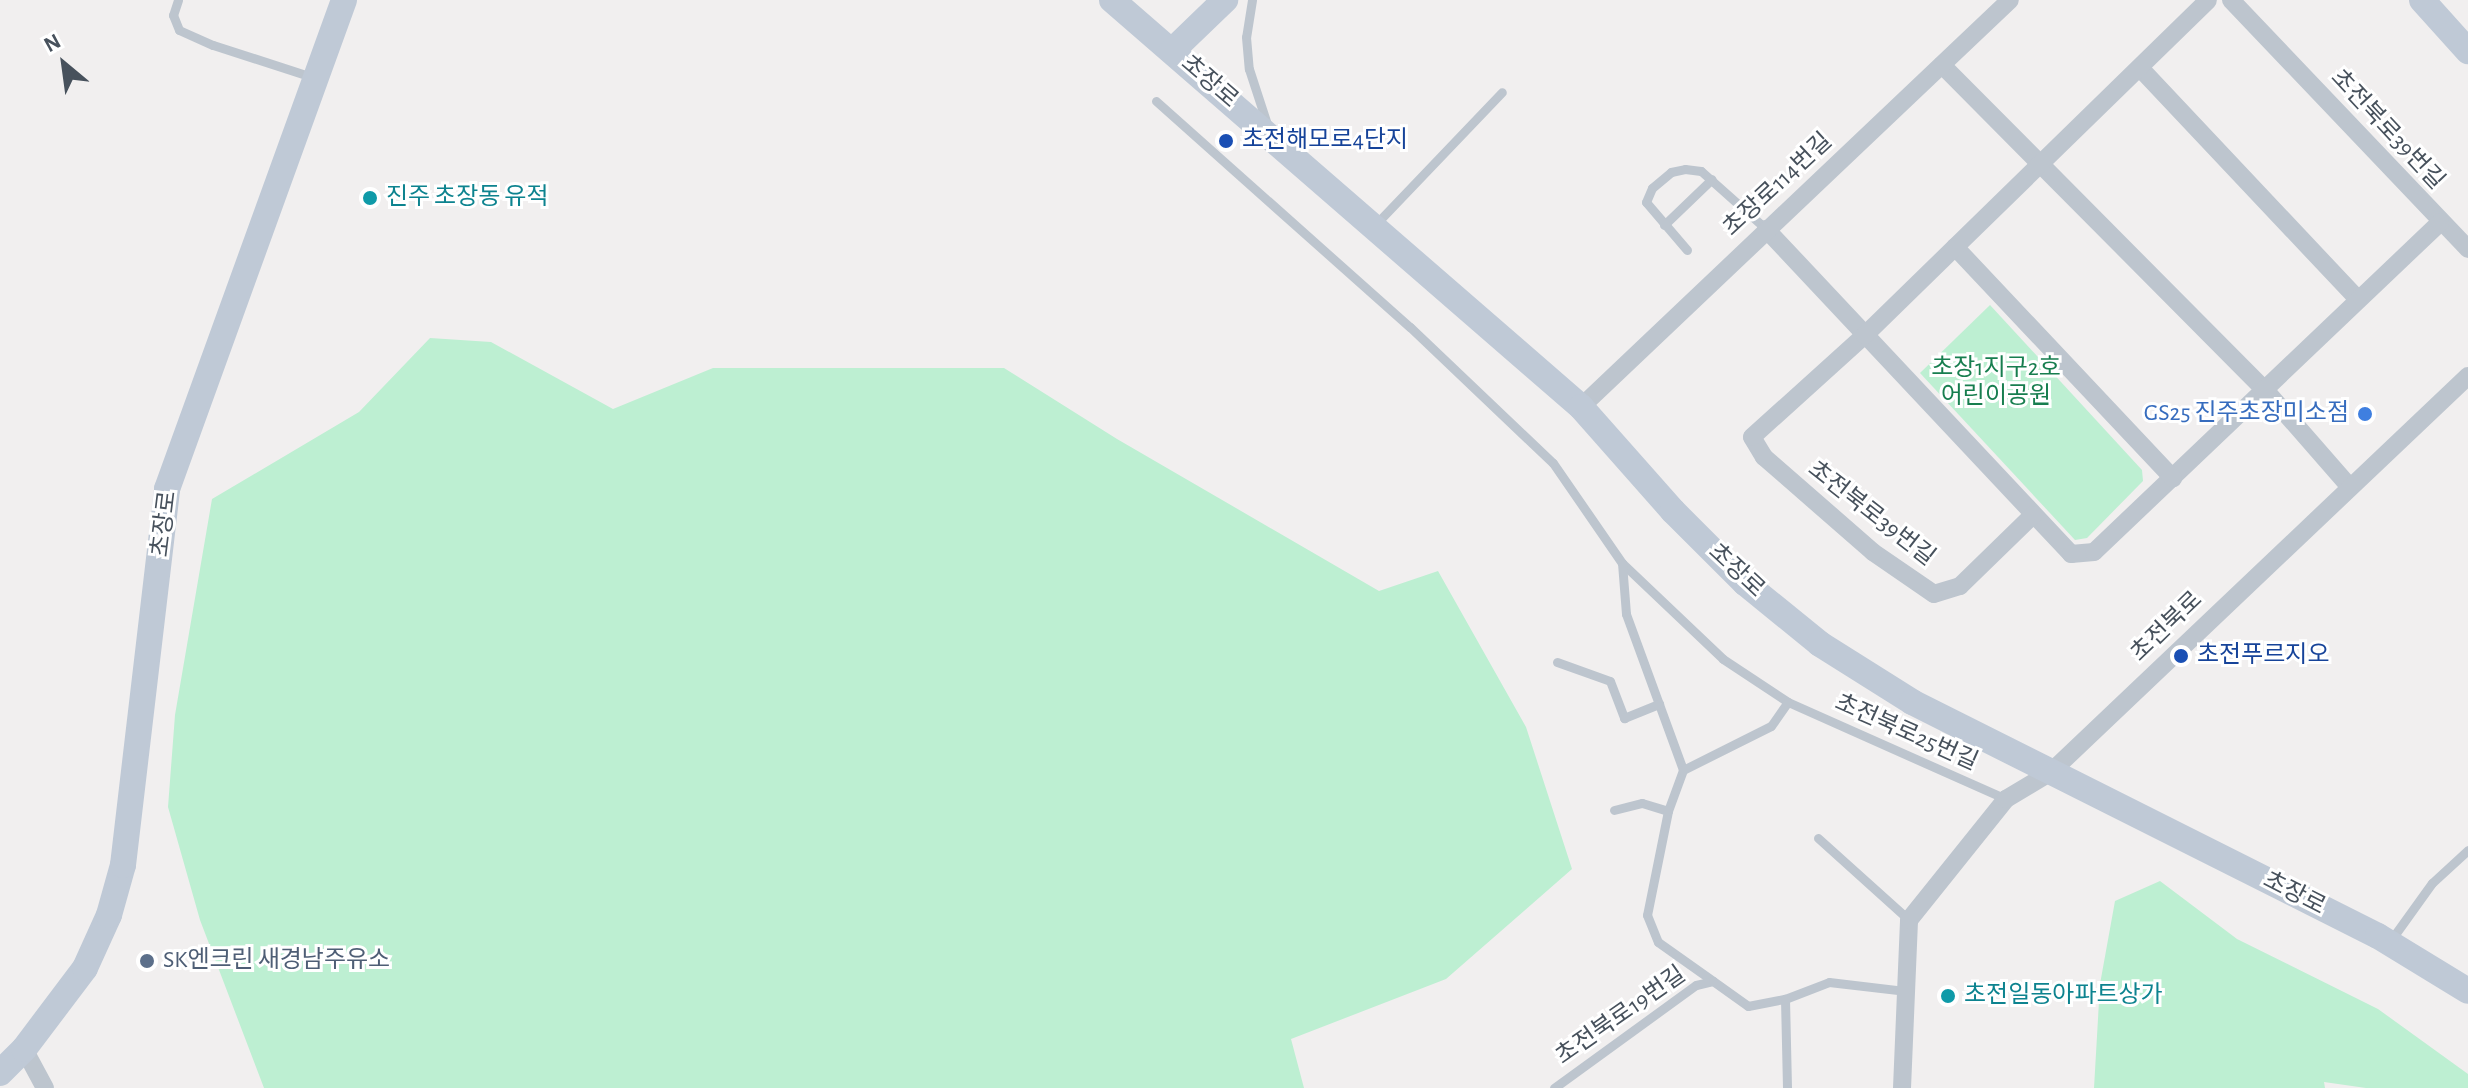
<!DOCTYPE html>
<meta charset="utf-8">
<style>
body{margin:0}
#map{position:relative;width:2468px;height:1088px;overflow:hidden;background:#f1efef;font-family:"Alegreya Sans","Noto Sans KR",sans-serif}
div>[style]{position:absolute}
.green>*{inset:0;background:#bdefd2}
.lane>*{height:9px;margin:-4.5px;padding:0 4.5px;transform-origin:4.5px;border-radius:4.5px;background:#bdc5ce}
.street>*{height:18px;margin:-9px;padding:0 9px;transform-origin:9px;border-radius:9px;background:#bdc5ce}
.secondary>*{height:26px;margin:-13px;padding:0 13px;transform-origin:13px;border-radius:13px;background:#bfc9d6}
.dots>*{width:22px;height:22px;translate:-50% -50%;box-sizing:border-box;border:4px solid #fff;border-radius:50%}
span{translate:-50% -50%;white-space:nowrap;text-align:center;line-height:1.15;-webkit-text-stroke:6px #fff;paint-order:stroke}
.street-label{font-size:24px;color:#47515c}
.transit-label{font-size:24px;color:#164399}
.left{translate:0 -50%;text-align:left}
.culture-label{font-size:24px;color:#0d838f}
.park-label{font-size:24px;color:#177e4f}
.shop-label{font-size:24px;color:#366cbe}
.right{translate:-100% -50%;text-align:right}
.service-label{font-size:24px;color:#4e5e75}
.north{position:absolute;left:24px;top:24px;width:80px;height:80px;-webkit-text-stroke:6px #fff;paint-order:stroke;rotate:331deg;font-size:22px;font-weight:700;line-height:32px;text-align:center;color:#47515c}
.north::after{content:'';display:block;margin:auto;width:28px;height:36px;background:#47515c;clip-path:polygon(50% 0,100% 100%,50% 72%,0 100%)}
</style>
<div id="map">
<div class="green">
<div style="clip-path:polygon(1990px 305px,2142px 470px,2143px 481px,2087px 538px,2075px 540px,1920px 373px)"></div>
<div style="clip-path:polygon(430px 338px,491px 342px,613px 409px,713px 368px,1004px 368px,1117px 439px,1379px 591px,1438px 571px,1526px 727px,1572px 869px,1446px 979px,1291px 1039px,1304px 1088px,264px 1088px,200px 920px,168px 807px,175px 715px,212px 499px,359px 412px)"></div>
<div style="clip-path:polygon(2160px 881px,2237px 939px,2378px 1009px,2468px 1074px,2468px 1088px,2366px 1088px,2324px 1082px,2325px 1088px,2094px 1088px,2100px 984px,2115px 901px)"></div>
</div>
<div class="lane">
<div style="left:178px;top:0;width:16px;rotate:108deg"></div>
<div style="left:173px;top:15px;width:16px;rotate:68deg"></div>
<div style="left:179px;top:30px;width:37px;rotate:24deg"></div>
<div style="left:213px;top:45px;width:104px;rotate:17.9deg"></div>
<div style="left:1252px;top:0;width:37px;rotate:99deg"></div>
<div style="left:1246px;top:37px;width:32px;rotate:85deg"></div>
<div style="left:1249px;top:69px;width:58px;rotate:71.9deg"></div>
<div style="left:1156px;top:101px;width:340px;rotate:41.7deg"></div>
<div style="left:1410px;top:327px;width:197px;rotate:43.6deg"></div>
<div style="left:1553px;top:463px;width:121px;rotate:55.4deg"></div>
<div style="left:1622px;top:563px;width:139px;rotate:43.5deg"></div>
<div style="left:1723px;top:659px;width:78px;rotate:33.5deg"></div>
<div style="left:1788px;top:702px;width:239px;rotate:24deg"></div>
<div style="left:1664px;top:225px;width:66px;rotate:-43.8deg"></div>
<div style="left:1374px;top:226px;width:185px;rotate:-46.3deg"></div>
<div style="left:1687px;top:250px;width:63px;rotate:-130.5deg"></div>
<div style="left:1646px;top:202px;width:15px;rotate:-67deg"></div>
<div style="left:1652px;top:188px;width:25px;rotate:-40deg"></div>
<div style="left:1671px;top:172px;width:14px;rotate:-12deg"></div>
<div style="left:1685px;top:169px;width:16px;rotate:7deg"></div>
<div style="left:1701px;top:171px;width:87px;rotate:41.7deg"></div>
<div style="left:1622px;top:563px;width:51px;rotate:85.5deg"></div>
<div style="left:1626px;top:614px;width:166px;rotate:69.9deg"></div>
<div style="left:1683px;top:770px;width:44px;rotate:110.1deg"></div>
<div style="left:1668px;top:811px;width:106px;rotate:101.4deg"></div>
<div style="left:1647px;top:915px;width:29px;rotate:68deg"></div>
<div style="left:1658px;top:942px;width:67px;rotate:35.3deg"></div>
<div style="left:1557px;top:662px;width:56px;rotate:19.7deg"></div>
<div style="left:1610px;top:681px;width:40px;rotate:69deg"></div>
<div style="left:1624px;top:718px;width:38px;rotate:-22deg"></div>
<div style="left:1683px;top:770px;width:98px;rotate:-26.6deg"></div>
<div style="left:1771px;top:726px;width:29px;rotate:-55deg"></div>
<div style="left:1614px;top:810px;width:29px;rotate:-14deg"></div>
<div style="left:1642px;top:803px;width:27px;rotate:17deg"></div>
<div style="left:1818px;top:838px;width:122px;rotate:42deg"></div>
<div style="left:2391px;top:940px;width:70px;rotate:-54.3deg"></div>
<div style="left:2432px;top:883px;width:49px;rotate:-42.5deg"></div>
<div style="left:1785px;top:999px;width:89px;rotate:88.7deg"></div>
<div style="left:1554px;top:1088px;width:175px;rotate:-36deg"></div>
<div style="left:1696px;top:985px;width:17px;rotate:-13deg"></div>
<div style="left:1713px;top:981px;width:43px;rotate:35.5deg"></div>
<div style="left:1748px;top:1006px;width:38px;rotate:-11deg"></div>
<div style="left:1785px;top:999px;width:47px;rotate:-21.1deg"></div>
<div style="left:1829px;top:982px;width:78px;rotate:6.7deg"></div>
</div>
<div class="street">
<div style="left:2231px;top:0;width:344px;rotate:46.4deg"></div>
<div style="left:1942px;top:65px;width:460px;rotate:45.2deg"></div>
<div style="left:2266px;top:391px;width:126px;rotate:48.9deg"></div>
<div style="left:2140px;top:68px;width:318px;rotate:46.7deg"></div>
<div style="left:1766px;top:229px;width:446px;rotate:46.8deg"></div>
<div style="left:2071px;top:554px;width:23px;rotate:-5deg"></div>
<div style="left:2094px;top:552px;width:478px;rotate:-43.6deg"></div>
<div style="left:1955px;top:247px;width:318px;rotate:46.7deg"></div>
<div style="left:1581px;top:407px;width:591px;rotate:-43.49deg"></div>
<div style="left:2033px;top:515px;width:102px;rotate:135.8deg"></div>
<div style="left:1960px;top:586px;width:27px;rotate:163deg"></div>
<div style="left:1934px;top:594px;width:74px;rotate:-145.5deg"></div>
<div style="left:1873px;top:552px;width:145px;rotate:-138.9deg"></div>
<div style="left:1764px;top:457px;width:23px;rotate:-121deg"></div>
<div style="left:1752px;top:437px;width:152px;rotate:-42.1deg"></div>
<div style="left:1865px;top:335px;width:479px;rotate:-44.3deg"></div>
<div style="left:24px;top:1049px;width:44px;rotate:61.7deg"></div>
<div style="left:1902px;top:1088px;width:168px;rotate:-87.6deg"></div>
<div style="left:1909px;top:920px;width:155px;rotate:-51.3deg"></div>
<div style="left:2006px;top:799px;width:52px;rotate:-31deg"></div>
<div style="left:2051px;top:772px;width:575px;rotate:-43.52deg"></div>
</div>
<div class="secondary">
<div style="left:1112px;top:0;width:621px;rotate:40.95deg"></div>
<div style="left:1581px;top:407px;width:139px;rotate:48.5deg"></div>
<div style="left:1673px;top:511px;width:102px;rotate:45deg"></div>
<div style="left:1745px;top:583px;width:97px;rotate:39.1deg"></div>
<div style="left:1820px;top:644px;width:109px;rotate:32.2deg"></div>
<div style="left:1912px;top:702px;width:521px;rotate:26.66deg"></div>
<div style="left:2378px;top:936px;width:105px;rotate:31.4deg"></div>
<div style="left:2422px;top:0;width:69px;rotate:48deg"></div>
<div style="left:1172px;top:51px;width:74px;rotate:-43.9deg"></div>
<div style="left:0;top:1073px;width:34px;rotate:-45deg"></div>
<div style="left:24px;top:1049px;width:101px;rotate:-53deg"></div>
<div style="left:85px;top:968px;width:58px;rotate:-65.6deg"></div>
<div style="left:109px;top:915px;width:52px;rotate:-74.4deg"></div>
<div style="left:123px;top:865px;width:379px;rotate:-83.3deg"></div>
<div style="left:167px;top:489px;width:520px;rotate:-70.1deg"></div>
</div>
<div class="dots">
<div style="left:1226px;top:141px;background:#1a4fb4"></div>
<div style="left:370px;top:198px;background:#0f9aa8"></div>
<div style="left:2365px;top:414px;background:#3f7fe0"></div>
<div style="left:2181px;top:656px;background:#1a4fb4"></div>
<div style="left:147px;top:961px;background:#5c6f8a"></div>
<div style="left:1948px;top:996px;background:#0f9aa8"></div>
</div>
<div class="street-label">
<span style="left:1209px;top:82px;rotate:41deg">초장로</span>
<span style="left:2387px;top:130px;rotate:47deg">초전북로39번길</span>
<span style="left:1778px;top:185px;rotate:-43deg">초장로114번길</span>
<span style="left:1871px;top:514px;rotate:38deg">초전북로39번길</span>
<span style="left:165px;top:524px;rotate:-83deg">초장로</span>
<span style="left:1736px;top:571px;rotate:43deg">초장로</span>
<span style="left:2167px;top:627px;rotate:-44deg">초전북로</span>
<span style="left:1906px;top:733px;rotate:24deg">초전북로25번길</span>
<span style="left:2294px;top:894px;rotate:27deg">초장로</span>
<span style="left:1621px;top:1016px;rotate:-35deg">초전북로19번길</span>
</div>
<div class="transit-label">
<span class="left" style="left:1242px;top:141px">초전해모로4단지</span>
<span class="left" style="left:2197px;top:656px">초전푸르지오</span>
</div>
<div class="culture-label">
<span class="left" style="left:386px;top:198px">진주 초장동 유적</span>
<span class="left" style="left:1964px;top:996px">초전일동아파트상가</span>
</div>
<div class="park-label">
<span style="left:1996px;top:383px">초장1지구2호<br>어린이공원</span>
</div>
<div class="shop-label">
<span class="right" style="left:2349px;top:414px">GS25 진주초장미소점</span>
</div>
<div class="service-label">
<span class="left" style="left:163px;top:961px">SK엔크린 새경남주유소</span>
</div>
<div class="north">N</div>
</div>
